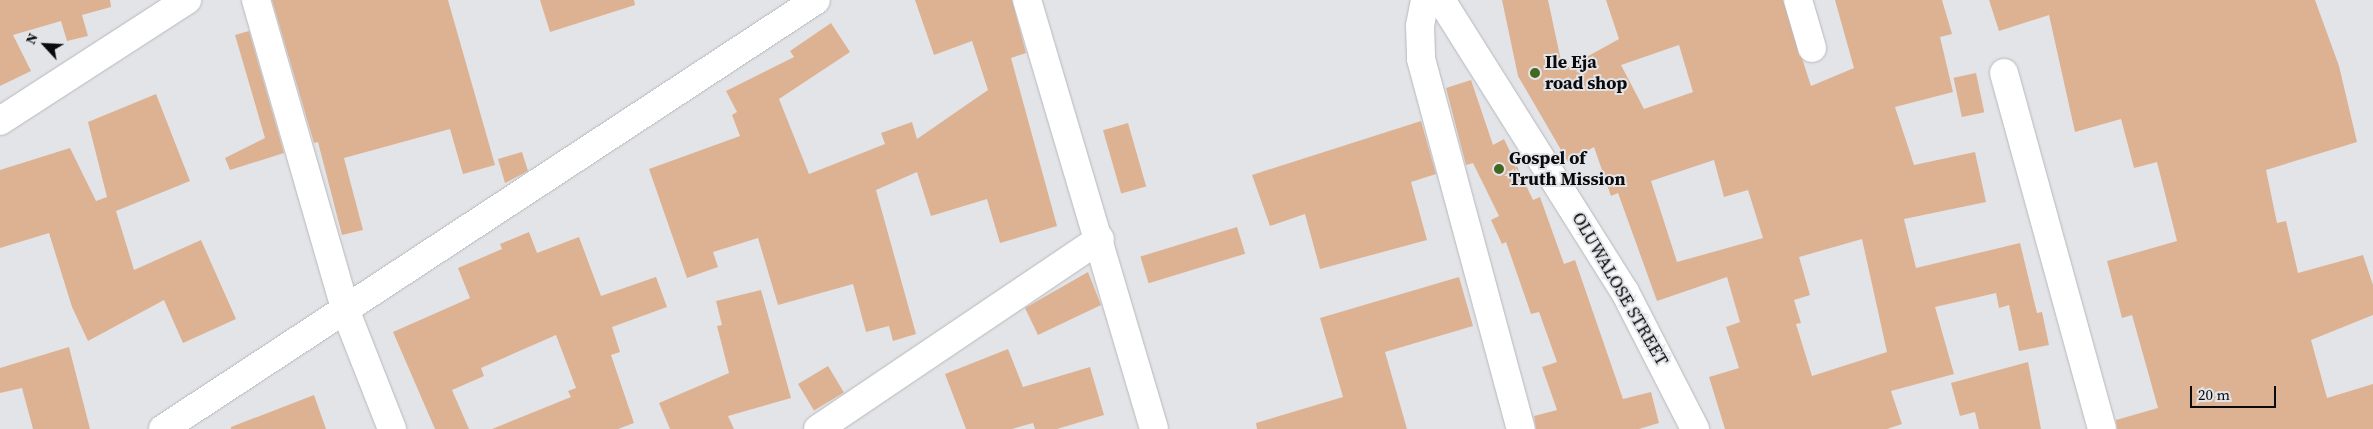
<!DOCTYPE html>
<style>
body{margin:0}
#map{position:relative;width:2373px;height:429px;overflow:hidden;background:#e3e4e8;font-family:"Source Serif 4",serif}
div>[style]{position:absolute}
.building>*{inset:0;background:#ddb292;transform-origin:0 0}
.roads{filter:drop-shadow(0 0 1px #b7b8bc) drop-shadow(0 0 1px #b7b8bc)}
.street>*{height:28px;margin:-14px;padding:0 14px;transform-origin:14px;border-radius:14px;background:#fff}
.secondary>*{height:28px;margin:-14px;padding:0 14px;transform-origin:14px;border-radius:14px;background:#fff}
.dots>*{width:14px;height:14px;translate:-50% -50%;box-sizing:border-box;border:2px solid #e3e4e8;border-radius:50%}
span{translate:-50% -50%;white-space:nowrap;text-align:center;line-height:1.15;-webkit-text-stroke:4px #e3e4e8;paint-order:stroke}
.poi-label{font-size:18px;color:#0b0b0d;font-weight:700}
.left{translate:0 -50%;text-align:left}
.street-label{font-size:18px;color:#0b0b0d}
.north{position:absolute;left:20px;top:20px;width:50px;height:50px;-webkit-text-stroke:4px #e3e4e8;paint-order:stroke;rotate:295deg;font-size:14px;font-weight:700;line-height:20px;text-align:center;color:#0b0b0d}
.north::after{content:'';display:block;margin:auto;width:18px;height:22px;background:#0b0b0d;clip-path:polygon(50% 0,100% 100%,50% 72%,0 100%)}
.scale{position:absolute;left:2190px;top:386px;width:86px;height:22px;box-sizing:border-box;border:2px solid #0b0b0d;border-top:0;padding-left:6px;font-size:15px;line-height:18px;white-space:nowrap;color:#0b0b0d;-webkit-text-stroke:4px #e3e4e8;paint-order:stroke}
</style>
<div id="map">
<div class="building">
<div style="clip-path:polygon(0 0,110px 0,111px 7px,82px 15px,88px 36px,67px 41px,61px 21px,13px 35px,31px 71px,0 86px)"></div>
<div style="clip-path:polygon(272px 0,448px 0,495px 165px,463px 174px,450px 129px,344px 158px,363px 230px,342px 235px,318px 142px,314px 143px)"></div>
<div style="clip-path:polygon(540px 0,634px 0,635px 5px,550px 32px)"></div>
<div style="clip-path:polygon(915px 0,1012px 0,1026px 53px,1011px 58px,1057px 226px,1000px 243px,987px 199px,931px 216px,917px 172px,876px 190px,916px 334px,893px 341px,889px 326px,866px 332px,853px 284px,778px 305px,758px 238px,713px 252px,718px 267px,687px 278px,649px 169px,740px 136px,732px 115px,737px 112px,726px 91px,794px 57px,790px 51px,831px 23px,850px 52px,779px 99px,809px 174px,885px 144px,881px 133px,912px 122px,917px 139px,988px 90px,972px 41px,934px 55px)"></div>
<div style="clip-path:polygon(evenodd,1502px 0,1548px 0,1563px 70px,1619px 39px,1606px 0,1783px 0,1811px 86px,1854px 68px,1835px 0,1942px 0,1952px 34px,1940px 37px,1953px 92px,1895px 107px,1914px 165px,1975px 152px,1986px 202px,1904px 219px,1916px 268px,2020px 243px,2037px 313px,2042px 312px,2049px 345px,2019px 351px,2009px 305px,1999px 308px,1996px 293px,1935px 307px,1954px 374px,1891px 391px,1902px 424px,1887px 429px,1725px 429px,1709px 377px,1739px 368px,1726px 327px,1740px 322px,1727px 277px,1657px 301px,1618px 193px,1611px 196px,1594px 147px,1568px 162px,1518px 76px,1502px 0,1679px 45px,1693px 92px,1644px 109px,1621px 65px,1679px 45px,1502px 0,1714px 160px,1724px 197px,1748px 190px,1763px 238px,1677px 262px,1651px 181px,1714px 160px,1502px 0,1862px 239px,1887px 352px,1812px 376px,1796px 324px,1801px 323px,1794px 300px,1810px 295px,1799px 257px,1862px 239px)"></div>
<div style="clip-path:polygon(1989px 0,2315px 0,2339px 66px,2357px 142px,2266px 170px,2277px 223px,2286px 221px,2298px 273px,2363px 255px,2373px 285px,2373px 315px,2311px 340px,2327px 398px,2373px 384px,2373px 429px,2117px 429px,2116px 420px,2158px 408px,2132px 315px,2122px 318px,2107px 261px,2177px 241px,2157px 162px,2134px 168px,2121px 119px,2075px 132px,2049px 15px,1999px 31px)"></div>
<div style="clip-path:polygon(249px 31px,284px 153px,230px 170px,225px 158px,265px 138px,235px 35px)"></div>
<div style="left:1976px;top:73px;width:40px;height:23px;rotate:78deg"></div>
<div style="clip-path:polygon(1471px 80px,1493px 145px,1504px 139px,1533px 200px,1540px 197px,1564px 264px,1575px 260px,1623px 399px,1651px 392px,1659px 423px,1639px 429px,1536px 429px,1534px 416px,1557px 410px,1542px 367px,1557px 362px,1539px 312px,1531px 314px,1506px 242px,1502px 244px,1491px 220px,1499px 216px,1473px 163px,1466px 165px,1446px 88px)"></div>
<div style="clip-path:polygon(156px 94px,190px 181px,116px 211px,134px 270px,201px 240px,236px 319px,183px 343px,164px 300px,88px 341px,72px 307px,49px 233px,0 248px,0 170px,70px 148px,96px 201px,107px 197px,88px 122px)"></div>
<div style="clip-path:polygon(1421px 121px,1436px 174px,1411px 182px,1427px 240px,1320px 269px,1305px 214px,1270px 226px,1252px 175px)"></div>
<div style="left:1128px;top:123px;width:66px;height:26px;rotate:74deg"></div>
<div style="clip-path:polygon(522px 152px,528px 171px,505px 183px,498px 159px)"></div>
<div style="left:1237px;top:227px;width:28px;height:101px;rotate:73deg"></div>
<div style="clip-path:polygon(529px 232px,537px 253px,579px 237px,601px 296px,656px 277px,667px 307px,612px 327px,620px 352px,611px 355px,634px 423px,618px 429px,492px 429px,571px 397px,568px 391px,576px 388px,556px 335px,481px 368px,484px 376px,452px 390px,469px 429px,435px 429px,393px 332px,470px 298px,458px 268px,502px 249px,500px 244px)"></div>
<div style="clip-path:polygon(1088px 272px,1101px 305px,1038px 335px,1025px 308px)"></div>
<div style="clip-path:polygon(1459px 277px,1473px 326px,1385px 352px,1407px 429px,1257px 429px,1256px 423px,1343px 397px,1320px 318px)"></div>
<div style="clip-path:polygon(761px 290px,791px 398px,728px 416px,734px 429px,670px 429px,659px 403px,729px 373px,717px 326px,722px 325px,716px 301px)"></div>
<div style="clip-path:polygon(69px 347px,90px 429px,33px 429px,22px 388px,0 393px,0 368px)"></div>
<div style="clip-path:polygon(1008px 349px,1023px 387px,1090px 367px,1104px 415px,1057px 429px,1035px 429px,1033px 423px,1012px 429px,966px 429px,945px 374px)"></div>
<div style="clip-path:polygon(2028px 362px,2041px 429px,1979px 429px,1975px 412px,1960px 416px,1951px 383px)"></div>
<div style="left:828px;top:366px;width:31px;height:35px;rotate:59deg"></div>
<div style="clip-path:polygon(314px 395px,326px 429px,231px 429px,231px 427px)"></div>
</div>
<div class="roads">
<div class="street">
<div style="left:256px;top:0;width:325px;rotate:73.9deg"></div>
<div style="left:346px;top:312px;width:126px;rotate:68.5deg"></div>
<div style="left:1027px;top:0;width:447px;rotate:73.5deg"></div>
<div style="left:1425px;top:0;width:26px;rotate:101deg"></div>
<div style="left:1420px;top:26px;width:33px;rotate:88deg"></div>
<div style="left:1421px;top:59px;width:383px;rotate:74.9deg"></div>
<div style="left:1798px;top:0;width:50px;rotate:73.7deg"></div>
<div style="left:2004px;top:73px;width:369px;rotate:74.6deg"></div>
<div style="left:0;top:121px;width:223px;rotate:-32.9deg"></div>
<div style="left:163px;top:429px;width:781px;rotate:-33.3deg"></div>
<div style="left:818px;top:429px;width:340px;rotate:-34deg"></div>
</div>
<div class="secondary">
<div style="left:1441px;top:0;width:345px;rotate:57.8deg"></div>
<div style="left:1625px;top:292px;width:154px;rotate:62.9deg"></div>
</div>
</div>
<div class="dots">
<div style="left:1535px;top:73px;background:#436720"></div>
<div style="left:1499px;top:169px;background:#436720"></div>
</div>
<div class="poi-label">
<span class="left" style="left:1545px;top:73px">Ile Eja<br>road shop</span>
<span class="left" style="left:1509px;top:169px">Gospel of<br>Truth Mission</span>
</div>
<div class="street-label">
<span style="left:1620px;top:289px;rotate:60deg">OLUWALOSE STREET</span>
</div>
<div class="north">N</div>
<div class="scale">20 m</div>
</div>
